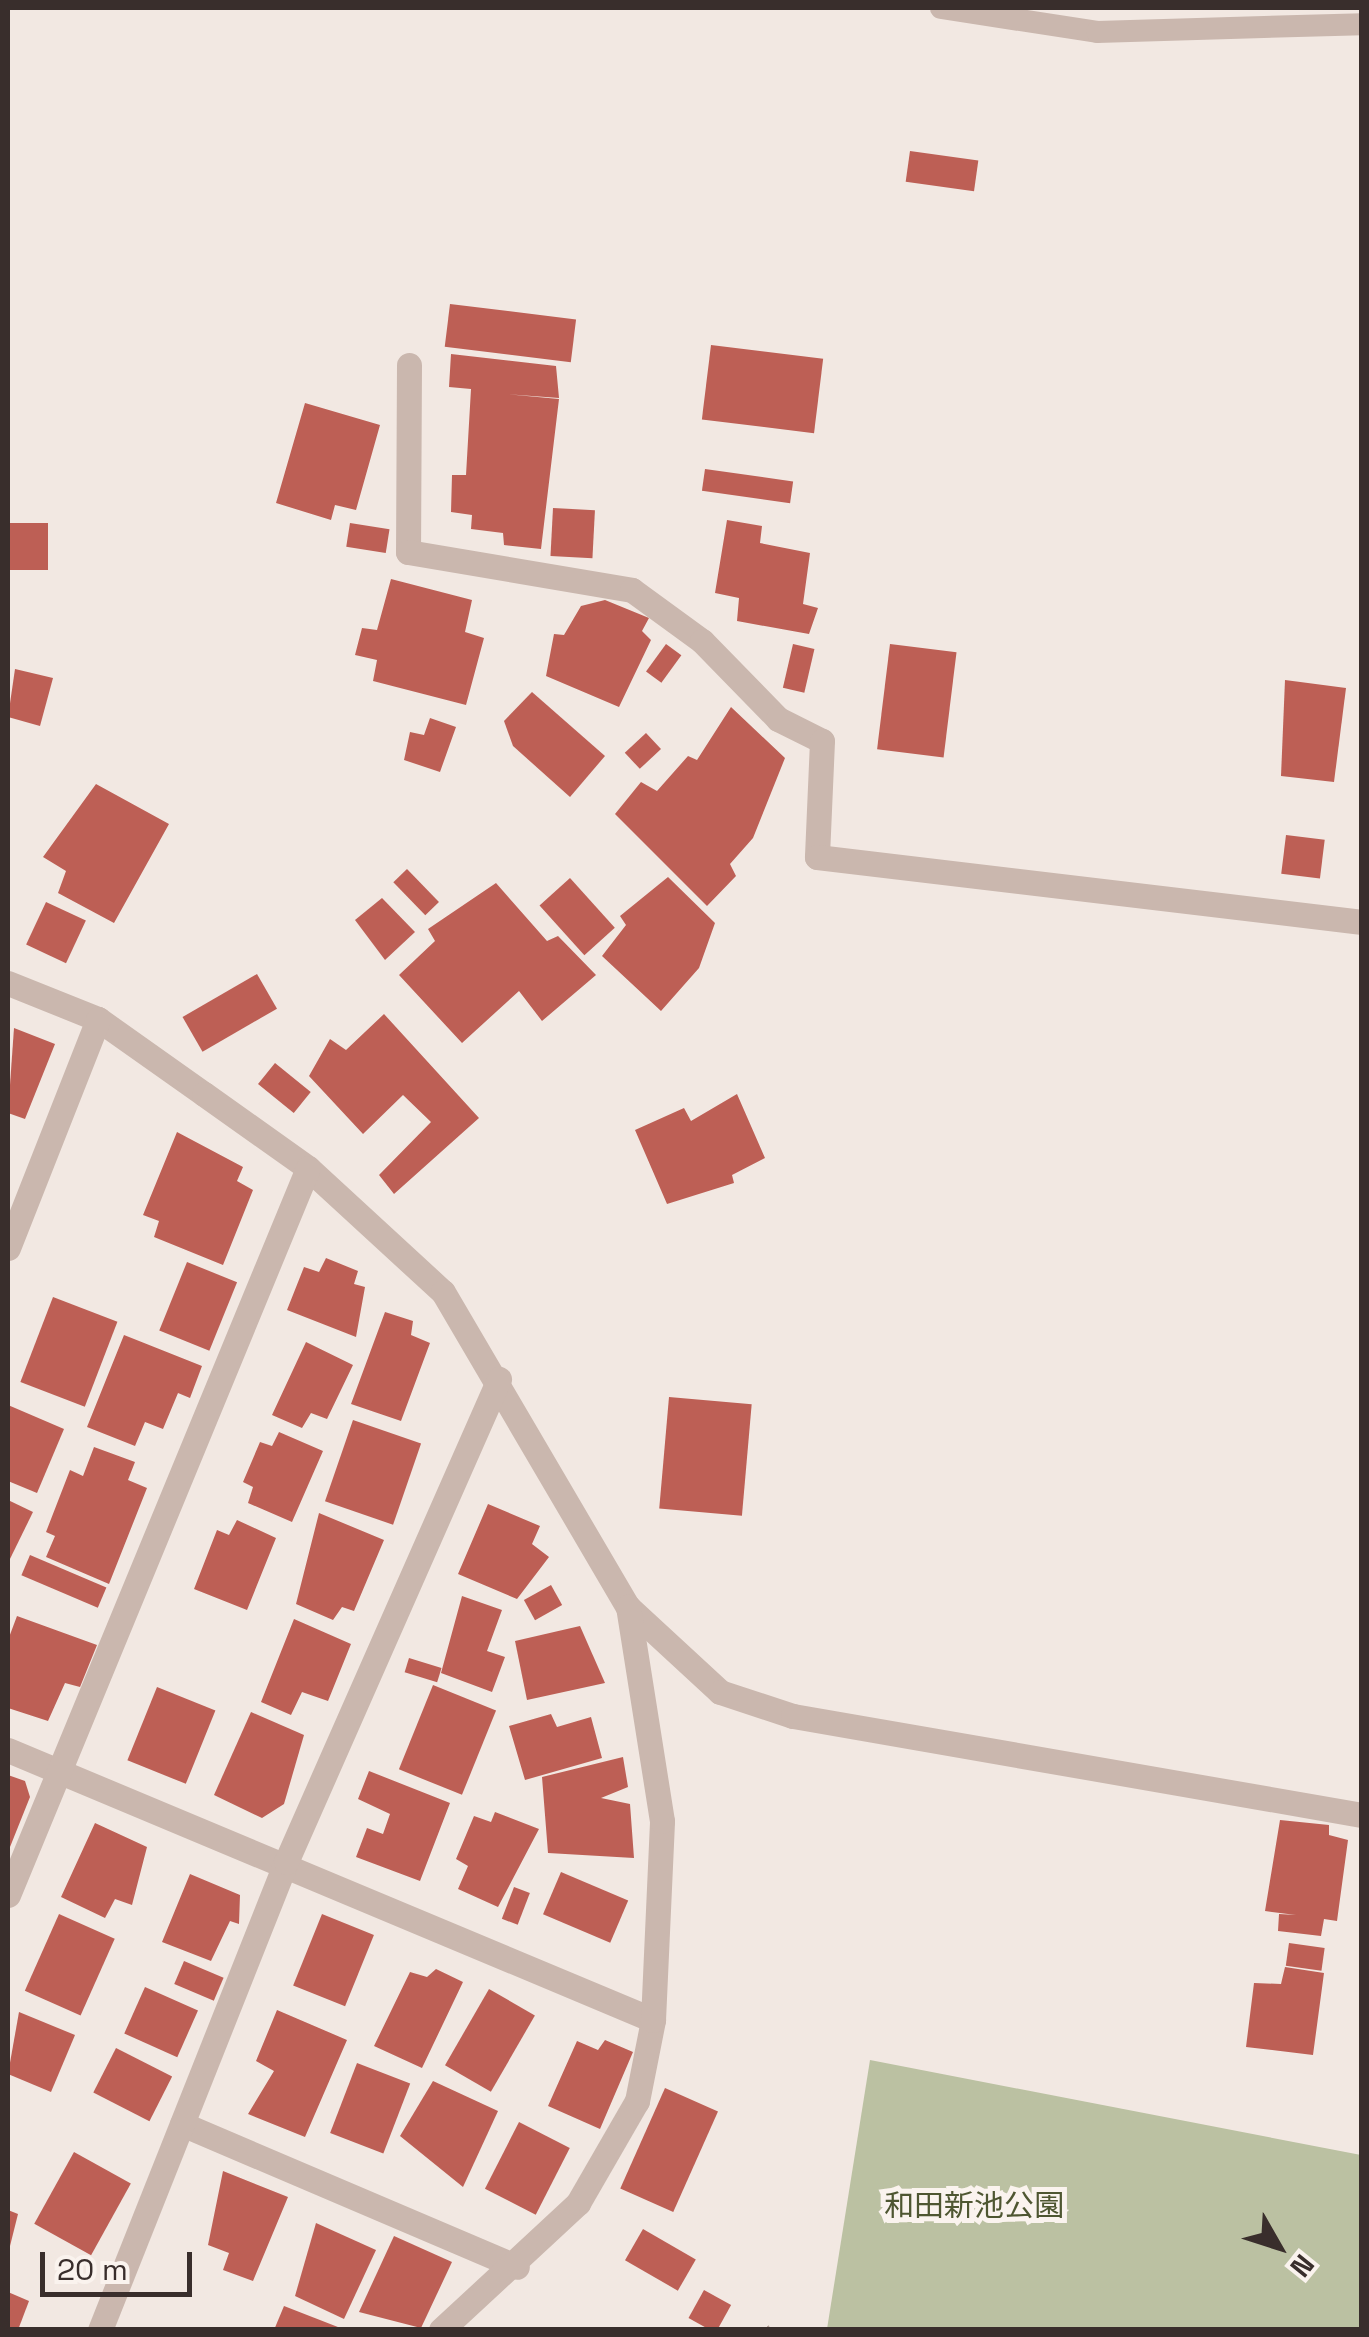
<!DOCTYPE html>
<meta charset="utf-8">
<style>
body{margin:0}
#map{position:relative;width:1369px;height:2337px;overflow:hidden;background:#f2e8e2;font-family:"Space Grotesk","Noto Sans JP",sans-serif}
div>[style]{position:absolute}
.green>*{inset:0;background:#bbc1a2}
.building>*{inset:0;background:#bd5f55;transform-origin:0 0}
.path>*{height:6px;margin-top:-3px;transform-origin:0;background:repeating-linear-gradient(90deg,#b6a198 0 5px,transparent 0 10px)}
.service>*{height:22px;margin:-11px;padding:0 11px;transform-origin:11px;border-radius:11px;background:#cab7ae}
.minor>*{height:25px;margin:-12.5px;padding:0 12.5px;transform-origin:12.5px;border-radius:12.5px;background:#cab7ae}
span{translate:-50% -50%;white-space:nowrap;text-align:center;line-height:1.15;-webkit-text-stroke:10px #faf3ee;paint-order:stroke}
.park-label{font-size:30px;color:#4e5631}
.frame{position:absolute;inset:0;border:10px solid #392e2c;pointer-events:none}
.north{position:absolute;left:1229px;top:2197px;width:100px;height:100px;-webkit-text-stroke:8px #faf3ee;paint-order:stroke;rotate:129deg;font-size:28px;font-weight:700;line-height:40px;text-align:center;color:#392e2c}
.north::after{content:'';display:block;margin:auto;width:35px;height:45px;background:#392e2c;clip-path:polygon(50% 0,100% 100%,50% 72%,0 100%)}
.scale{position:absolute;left:40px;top:2252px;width:152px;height:45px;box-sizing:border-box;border:5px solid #392e2c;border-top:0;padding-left:12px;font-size:30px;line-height:35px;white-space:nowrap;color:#392e2c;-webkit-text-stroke:8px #faf3ee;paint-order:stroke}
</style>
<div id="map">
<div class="green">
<div style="clip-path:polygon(870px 2060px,1361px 2155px,1361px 2329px,827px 2329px)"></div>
</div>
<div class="building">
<div style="left:910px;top:151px;width:69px;height:31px;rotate:8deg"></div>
<div style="left:450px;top:304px;width:127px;height:43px;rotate:7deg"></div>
<div style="left:711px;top:345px;width:113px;height:75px;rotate:7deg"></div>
<div style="clip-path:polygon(451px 354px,556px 366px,559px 398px,504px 394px,559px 399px,541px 549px,504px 545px,503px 533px,471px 529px,472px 515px,451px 512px,452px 475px,466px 475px,471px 389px,449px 387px)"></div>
<div style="clip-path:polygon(305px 403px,380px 425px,356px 510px,335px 505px,331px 520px,276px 503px)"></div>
<div style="left:705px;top:469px;width:89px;height:22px;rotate:8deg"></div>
<div style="left:553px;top:508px;width:42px;height:48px;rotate:3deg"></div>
<div style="clip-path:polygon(727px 520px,762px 526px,760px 543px,810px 553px,803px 604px,818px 608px,809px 634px,737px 621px,739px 598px,715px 593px)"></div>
<div style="left:8px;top:523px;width:40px;height:47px"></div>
<div style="left:350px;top:523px;width:40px;height:24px;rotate:9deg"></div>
<div style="clip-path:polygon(391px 579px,472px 600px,465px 632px,484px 638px,466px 705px,373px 681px,377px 660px,355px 655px,362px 628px,377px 630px)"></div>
<div style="clip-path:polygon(605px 600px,649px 618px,642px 631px,651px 640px,619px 707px,546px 676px,554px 634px,564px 635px,581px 606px)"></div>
<div style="left:666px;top:644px;width:19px;height:34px;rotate:36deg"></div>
<div style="left:793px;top:644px;width:22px;height:45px;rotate:13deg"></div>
<div style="left:890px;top:644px;width:67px;height:106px;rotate:7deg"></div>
<div style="clip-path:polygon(15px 669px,53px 678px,40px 726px,8px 717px)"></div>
<div style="clip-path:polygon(1285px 680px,1346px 688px,1334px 782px,1281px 776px)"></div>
<div style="clip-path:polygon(532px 692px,605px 756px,570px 797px,513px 746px,504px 721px)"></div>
<div style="clip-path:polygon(731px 707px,785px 758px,753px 838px,730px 864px,736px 876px,707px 906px,615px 814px,641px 782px,657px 791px,688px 756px,697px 760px)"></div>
<div style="clip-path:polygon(430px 718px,456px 727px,440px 772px,404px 760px,410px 732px,424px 735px)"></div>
<div style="left:646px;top:733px;width:22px;height:29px;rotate:47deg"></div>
<div style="clip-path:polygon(96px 784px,169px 824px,114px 923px,58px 893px,66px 871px,43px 857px)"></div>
<div style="left:1286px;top:835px;width:39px;height:39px;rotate:7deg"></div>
<div style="left:407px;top:869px;width:46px;height:19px;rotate:46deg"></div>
<div style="clip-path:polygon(668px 877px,715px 923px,699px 968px,661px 1011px,602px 956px,626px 925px,620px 916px)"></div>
<div style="left:570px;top:878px;width:67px;height:41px;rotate:48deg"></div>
<div style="clip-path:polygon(496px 883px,547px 941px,558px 936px,596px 975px,542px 1021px,519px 991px,462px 1043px,399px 975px,435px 941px,428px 929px)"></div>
<div style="clip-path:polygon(382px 898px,415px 932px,385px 960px,355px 920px)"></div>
<div style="left:46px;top:902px;width:44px;height:47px;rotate:25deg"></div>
<div style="left:257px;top:974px;width:40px;height:86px;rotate:60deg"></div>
<div style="clip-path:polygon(384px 1014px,479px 1118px,394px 1194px,379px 1175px,431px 1122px,403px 1095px,363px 1134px,309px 1076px,330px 1039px,346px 1050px)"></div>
<div style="clip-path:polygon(14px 1028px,55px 1044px,25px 1119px,8px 1113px)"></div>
<div style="left:275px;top:1063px;width:46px;height:27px;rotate:39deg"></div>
<div style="clip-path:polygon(737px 1094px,765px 1158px,732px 1175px,734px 1183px,667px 1204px,635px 1130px,684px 1108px,691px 1121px)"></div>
<div style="clip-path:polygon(177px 1132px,243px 1167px,237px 1181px,253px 1190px,223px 1265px,154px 1237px,159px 1221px,143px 1215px)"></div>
<div style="clip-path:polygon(326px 1258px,358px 1271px,354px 1284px,365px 1287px,356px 1337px,287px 1310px,304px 1267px,319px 1272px)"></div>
<div style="left:187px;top:1262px;width:54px;height:74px;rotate:22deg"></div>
<div style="left:53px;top:1297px;width:69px;height:91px;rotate:21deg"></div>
<div style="clip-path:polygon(385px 1312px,413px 1321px,411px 1335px,430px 1343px,401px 1421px,351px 1404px)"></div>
<div style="clip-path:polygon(124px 1335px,202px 1366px,190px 1398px,178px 1393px,163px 1429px,145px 1422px,135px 1446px,87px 1427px)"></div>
<div style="clip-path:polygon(306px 1342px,353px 1365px,327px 1419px,311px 1413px,302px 1428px,272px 1415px)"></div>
<div style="left:669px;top:1397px;width:83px;height:112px;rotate:5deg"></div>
<div style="clip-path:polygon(8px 1405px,64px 1429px,37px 1493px,8px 1481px)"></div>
<div style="left:353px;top:1420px;width:72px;height:86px;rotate:19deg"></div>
<div style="clip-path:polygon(279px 1432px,323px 1451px,292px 1522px,248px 1503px,253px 1487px,243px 1482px,260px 1442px,272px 1446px)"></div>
<div style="clip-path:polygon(94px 1447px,135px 1462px,128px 1480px,147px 1488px,109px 1584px,46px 1557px,55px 1536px,46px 1532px,70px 1470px,83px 1476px)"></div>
<div style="clip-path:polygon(8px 1500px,33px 1512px,8px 1563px)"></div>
<div style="clip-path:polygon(488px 1504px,540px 1526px,532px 1544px,549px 1557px,517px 1599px,458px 1574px)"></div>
<div style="clip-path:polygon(319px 1513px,384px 1540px,354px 1611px,342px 1607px,333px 1620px,296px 1604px)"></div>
<div style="clip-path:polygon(237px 1520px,276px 1538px,247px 1610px,194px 1589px,217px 1530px,229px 1535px)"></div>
<div style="left:30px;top:1555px;width:83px;height:22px;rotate:23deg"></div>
<div style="left:551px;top:1585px;width:23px;height:31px;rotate:61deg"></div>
<div style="clip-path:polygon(462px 1596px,502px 1610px,487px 1651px,505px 1657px,492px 1692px,441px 1673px)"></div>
<div style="clip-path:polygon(17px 1616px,97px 1645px,80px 1687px,65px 1683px,48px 1721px,8px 1708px,8px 1640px)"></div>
<div style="clip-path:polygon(294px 1619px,351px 1644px,328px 1701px,302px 1692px,291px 1715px,261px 1702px)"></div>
<div style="clip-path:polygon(580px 1626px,605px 1683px,527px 1700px,515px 1641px)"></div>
<div style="left:409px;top:1658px;width:34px;height:15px;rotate:17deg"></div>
<div style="left:433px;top:1685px;width:68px;height:91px;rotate:22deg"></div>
<div style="left:157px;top:1687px;width:63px;height:79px;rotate:22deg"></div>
<div style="clip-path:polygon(251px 1712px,304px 1735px,284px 1804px,262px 1818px,214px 1795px)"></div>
<div style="clip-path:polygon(551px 1714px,557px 1727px,591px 1717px,602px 1758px,525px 1780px,509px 1726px)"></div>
<div style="clip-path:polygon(623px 1757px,628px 1787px,601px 1798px,630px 1804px,634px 1858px,548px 1853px,542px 1777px)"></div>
<div style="clip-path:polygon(369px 1771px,450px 1803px,420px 1881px,356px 1857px,367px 1828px,383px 1834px,390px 1814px,358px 1799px)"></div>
<div style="clip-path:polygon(8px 1775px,25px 1781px,30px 1797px,8px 1852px)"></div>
<div style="clip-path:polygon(495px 1812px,539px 1829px,498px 1907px,458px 1889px,468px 1866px,456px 1859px,474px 1816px,491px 1822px)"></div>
<div style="clip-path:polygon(1280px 1820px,1329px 1825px,1329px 1835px,1348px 1840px,1337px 1921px,1324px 1919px,1321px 1936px,1278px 1931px,1279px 1914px,1296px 1915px,1265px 1911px)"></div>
<div style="clip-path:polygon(95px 1823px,147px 1847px,132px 1905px,115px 1899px,105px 1918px,61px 1897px)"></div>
<div style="left:561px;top:1872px;width:73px;height:46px;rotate:23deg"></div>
<div style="clip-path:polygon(190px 1874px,240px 1895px,239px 1924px,230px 1921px,211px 1961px,162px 1942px)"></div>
<div style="left:514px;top:1887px;width:17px;height:34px;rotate:21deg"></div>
<div style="left:59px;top:1914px;width:61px;height:84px;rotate:24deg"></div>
<div style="left:322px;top:1914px;width:56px;height:77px;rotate:22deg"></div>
<div style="left:1289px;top:1943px;width:36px;height:23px;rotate:8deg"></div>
<div style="left:184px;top:1961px;width:43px;height:25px;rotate:23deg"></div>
<div style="clip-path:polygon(1285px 1967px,1324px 1973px,1313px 2055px,1246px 2047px,1254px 1983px,1281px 1984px)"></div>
<div style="clip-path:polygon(436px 1969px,463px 1982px,422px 2068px,374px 2046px,410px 1972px,427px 1977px)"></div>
<div style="left:145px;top:1987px;width:58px;height:51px;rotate:24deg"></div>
<div style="left:489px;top:1989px;width:53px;height:88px;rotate:30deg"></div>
<div style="clip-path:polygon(277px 2010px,347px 2040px,305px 2137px,248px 2114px,274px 2071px,256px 2061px)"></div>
<div style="clip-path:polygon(19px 2012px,75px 2035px,51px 2092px,8px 2074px)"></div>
<div style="clip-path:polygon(605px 2040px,633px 2052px,600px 2129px,548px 2106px,577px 2041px,598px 2050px)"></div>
<div style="left:116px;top:2048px;width:63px;height:50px;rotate:27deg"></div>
<div style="left:357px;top:2063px;width:57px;height:75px;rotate:21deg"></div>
<div style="clip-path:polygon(433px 2081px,498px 2111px,463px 2187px,400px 2136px)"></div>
<div style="left:665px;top:2088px;width:58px;height:110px;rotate:24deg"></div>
<div style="left:519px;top:2122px;width:57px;height:75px;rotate:27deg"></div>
<div style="left:74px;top:2152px;width:65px;height:82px;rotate:29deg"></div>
<div style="clip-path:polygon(223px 2171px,288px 2197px,253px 2281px,223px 2270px,229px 2253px,208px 2245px)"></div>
<div style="clip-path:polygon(8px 2210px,18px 2214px,9px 2250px,8px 2250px)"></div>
<div style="clip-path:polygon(316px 2223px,376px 2250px,344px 2319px,295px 2296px)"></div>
<div style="left:643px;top:2229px;width:61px;height:36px;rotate:30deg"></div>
<div style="clip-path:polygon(394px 2236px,452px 2262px,421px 2328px,359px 2312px)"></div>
<div style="left:704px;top:2290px;width:31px;height:32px;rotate:29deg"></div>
<div style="clip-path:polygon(8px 2292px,29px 2301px,18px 2330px,8px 2330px)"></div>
<div style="clip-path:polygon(284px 2306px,343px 2329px,343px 2330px,274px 2330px)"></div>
</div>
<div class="path">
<div style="left:766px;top:2327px;width:4px;rotate:56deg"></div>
</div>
<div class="service">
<div style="left:941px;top:8px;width:158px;rotate:8.7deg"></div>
<div style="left:1097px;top:32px;width:265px;rotate:-1.7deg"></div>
</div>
<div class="minor">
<div style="left:409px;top:365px;width:187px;rotate:90.3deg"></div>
<div style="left:408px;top:552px;width:227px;rotate:9.6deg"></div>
<div style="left:632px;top:590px;width:87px;rotate:36.1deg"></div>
<div style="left:702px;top:641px;width:109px;rotate:45.7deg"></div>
<div style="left:778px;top:719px;width:49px;rotate:26.6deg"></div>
<div style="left:822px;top:741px;width:116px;rotate:92.5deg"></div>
<div style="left:817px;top:857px;width:549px;rotate:6.8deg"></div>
<div style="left:8px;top:983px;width:97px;rotate:21.8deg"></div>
<div style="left:98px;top:1019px;width:130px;rotate:35.3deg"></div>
<div style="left:204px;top:1094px;width:128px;rotate:35.4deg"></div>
<div style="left:308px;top:1168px;width:183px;rotate:42.6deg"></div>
<div style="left:443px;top:1292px;width:365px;rotate:59.6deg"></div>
<div style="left:628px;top:1607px;width:125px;rotate:42.7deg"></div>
<div style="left:720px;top:1692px;width:77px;rotate:18.2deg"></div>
<div style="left:793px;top:1716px;width:578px;rotate:9.87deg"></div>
<div style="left:8px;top:1248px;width:246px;rotate:-68.5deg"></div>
<div style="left:8px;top:1750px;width:699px;rotate:22.71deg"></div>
<div style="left:8px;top:1895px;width:786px;rotate:-67.58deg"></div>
<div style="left:182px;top:2124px;width:364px;rotate:23.1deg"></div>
<div style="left:100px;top:2330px;width:504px;rotate:-68.33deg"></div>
<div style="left:286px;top:1862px;width:528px;rotate:-66.2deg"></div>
<div style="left:441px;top:2330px;width:187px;rotate:-42.8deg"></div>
<div style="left:578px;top:2203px;width:118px;rotate:-60deg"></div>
<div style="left:637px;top:2101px;width:83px;rotate:-78.8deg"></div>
<div style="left:653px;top:2020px;width:199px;rotate:-87.4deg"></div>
<div style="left:662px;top:1821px;width:217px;rotate:-99deg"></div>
</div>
<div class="park-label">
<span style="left:974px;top:2206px">和田新池公園</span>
</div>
<div class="frame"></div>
<div class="north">N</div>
<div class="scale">20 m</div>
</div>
